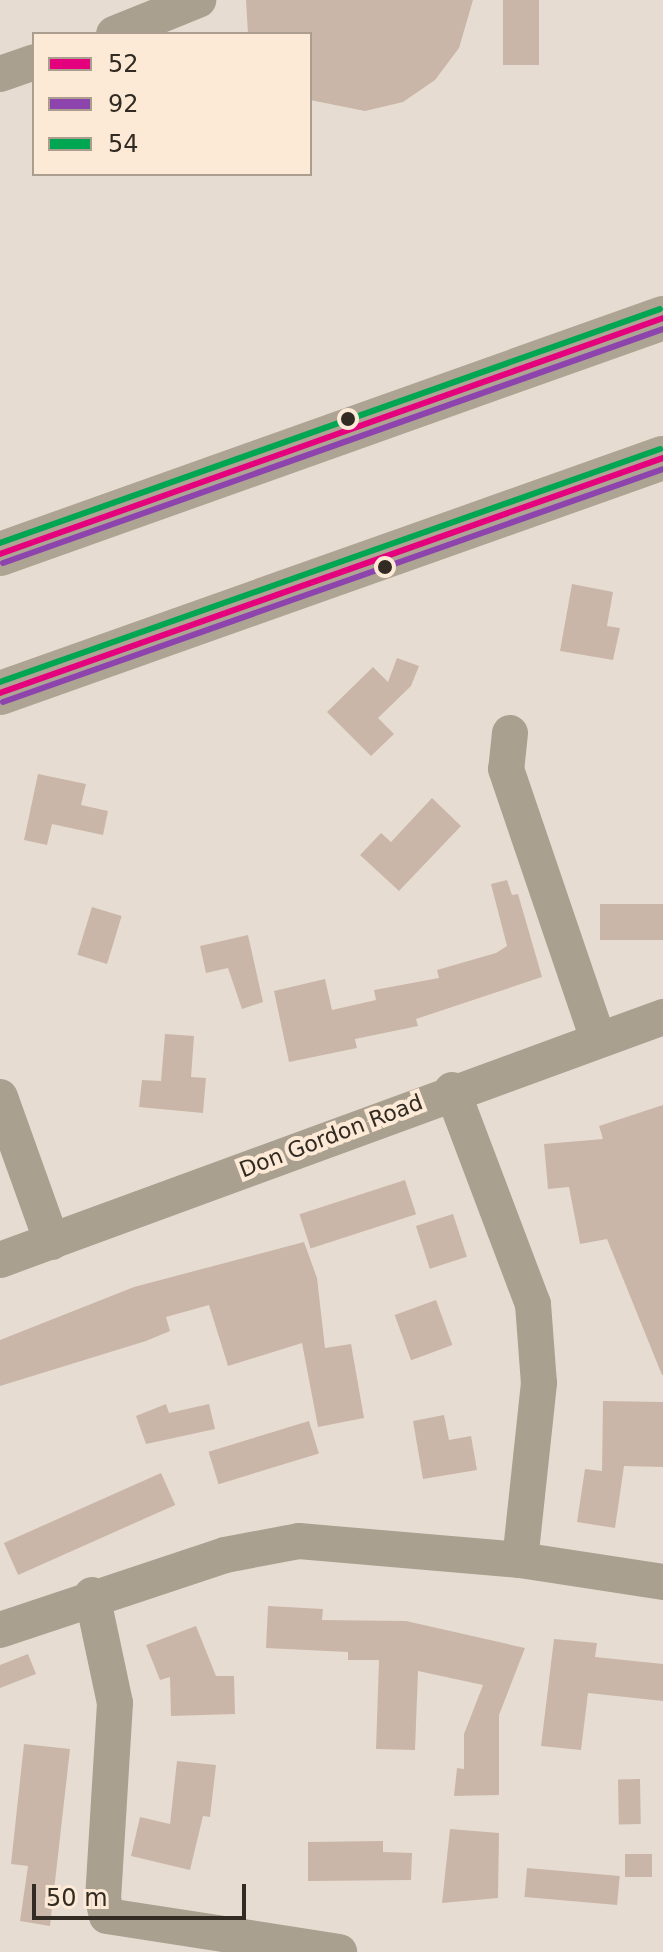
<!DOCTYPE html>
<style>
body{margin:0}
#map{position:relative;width:663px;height:1952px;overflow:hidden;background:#e7dcd1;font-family:"DejaVu Sans",sans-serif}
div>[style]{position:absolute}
.building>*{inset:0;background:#cab6a8;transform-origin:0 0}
.minor>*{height:36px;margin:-18px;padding:0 18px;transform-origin:18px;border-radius:18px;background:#aaa090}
.major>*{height:44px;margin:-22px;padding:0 22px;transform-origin:22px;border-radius:22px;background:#ada493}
.bus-1>*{height:6px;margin:-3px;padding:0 3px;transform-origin:3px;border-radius:3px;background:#e5007d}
.bus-2>*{height:6px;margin:-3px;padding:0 3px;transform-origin:3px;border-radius:3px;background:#8e44ad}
.bus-3>*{height:6px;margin:-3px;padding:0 3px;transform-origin:3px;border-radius:3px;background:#00a651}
.dots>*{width:22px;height:22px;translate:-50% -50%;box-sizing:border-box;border:4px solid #fdead6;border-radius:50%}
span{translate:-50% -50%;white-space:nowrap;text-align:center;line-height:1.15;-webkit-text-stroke:8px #fdead6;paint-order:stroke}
.street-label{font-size:22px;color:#322b23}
.legend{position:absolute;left:32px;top:32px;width:280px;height:144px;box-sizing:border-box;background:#fdead6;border:2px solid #ac9e8e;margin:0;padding:10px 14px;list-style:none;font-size:24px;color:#322b23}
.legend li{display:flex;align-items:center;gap:16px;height:40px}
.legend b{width:40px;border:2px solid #ac9e8e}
.scale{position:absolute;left:32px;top:1884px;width:214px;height:36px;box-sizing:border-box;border:4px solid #322b23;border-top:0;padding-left:10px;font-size:24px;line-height:28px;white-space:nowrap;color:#322b23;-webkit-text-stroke:6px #fdead6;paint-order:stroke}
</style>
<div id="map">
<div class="building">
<div style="clip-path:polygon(246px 0,473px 0,459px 48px,435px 80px,403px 102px,365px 111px,310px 100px,310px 34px,248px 34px)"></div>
<div style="left:503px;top:0;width:36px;height:65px"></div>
<div style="clip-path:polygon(572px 584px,613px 592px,607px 626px,620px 628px,613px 660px,560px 651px)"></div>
<div style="clip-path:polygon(397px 658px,419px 666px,411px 686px,378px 718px,394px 734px,371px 756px,327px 712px,373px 667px,388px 682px)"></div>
<div style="clip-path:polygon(38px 774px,86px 784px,81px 805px,108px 811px,103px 835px,52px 824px,47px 845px,24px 840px)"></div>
<div style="clip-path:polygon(432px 798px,461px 826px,399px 891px,360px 855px,381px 833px,391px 842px)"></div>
<div style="clip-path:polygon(507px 880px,512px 895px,518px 894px,542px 977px,416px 1019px,418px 1026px,355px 1039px,357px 1048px,289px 1062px,274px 991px,325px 979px,332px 1010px,376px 1000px,374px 990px,439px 978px,437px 970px,496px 953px,507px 946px,491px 884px)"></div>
<div style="left:663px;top:904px;width:36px;height:63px;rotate:90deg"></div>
<div style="left:92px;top:907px;width:31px;height:50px;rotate:17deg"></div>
<div style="clip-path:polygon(248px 935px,263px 1002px,242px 1009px,228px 968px,206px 973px,200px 946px)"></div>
<div style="clip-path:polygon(165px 1034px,194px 1036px,191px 1077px,206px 1078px,203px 1113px,139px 1107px,142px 1080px,161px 1081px)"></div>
<div style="clip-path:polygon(663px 1105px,663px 1375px,662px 1375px,607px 1239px,580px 1244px,569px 1187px,548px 1189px,544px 1144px,603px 1139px,599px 1126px)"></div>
<div style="left:405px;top:1180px;width:36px;height:111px;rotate:72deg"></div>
<div style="left:453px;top:1214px;width:45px;height:39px;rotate:72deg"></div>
<div style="clip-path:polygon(304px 1242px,317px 1278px,325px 1348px,351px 1344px,364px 1418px,318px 1427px,302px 1343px,228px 1366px,209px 1305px,166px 1317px,170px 1331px,146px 1341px,0 1386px,0 1340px,134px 1287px)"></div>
<div style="left:436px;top:1300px;width:48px;height:44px;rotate:70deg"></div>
<div style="clip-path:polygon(603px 1401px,663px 1402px,663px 1467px,624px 1466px,615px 1528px,577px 1522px,585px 1469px,602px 1471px)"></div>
<div style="clip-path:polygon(166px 1404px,169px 1413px,209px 1404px,215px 1429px,146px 1444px,136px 1416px)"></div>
<div style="clip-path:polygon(444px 1415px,449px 1440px,471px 1436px,477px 1470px,423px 1479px,413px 1421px)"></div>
<div style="left:309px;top:1421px;width:34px;height:105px;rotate:73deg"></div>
<div style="left:161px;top:1473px;width:35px;height:172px;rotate:66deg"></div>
<div style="clip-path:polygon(268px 1606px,323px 1609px,322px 1620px,406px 1621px,525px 1648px,499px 1715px,499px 1795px,454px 1796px,457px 1768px,464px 1769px,464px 1734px,483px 1685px,418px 1671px,415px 1750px,376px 1749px,379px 1660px,348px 1660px,348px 1652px,266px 1648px)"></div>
<div style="clip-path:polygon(196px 1626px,216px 1676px,234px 1676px,235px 1714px,171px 1716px,170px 1677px,160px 1680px,146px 1645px)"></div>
<div style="clip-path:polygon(554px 1639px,597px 1643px,595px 1657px,663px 1664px,663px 1701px,588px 1693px,581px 1750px,541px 1746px)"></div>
<div style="clip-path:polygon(28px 1654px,36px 1674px,0 1688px,0 1665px)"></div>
<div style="clip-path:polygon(24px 1744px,70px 1749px,50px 1926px,20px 1921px,28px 1866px,11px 1864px)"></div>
<div style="clip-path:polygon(177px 1761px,216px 1765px,210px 1817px,203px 1816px,190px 1870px,131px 1856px,140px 1817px,170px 1824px)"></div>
<div style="left:640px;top:1779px;width:45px;height:22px;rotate:89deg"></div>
<div style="clip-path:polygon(450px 1829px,499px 1833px,498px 1898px,442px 1903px)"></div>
<div style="clip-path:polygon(383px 1841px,383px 1852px,412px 1853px,411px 1880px,308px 1881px,308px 1842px)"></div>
<div style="left:625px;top:1854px;width:27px;height:23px"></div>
<div style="left:527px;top:1868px;width:93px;height:29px;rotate:5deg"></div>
</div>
<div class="minor">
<div style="left:114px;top:34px;width:91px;rotate:-22deg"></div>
<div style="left:0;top:74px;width:36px;rotate:-19deg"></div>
<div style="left:510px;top:733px;width:36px;rotate:96deg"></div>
<div style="left:506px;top:769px;width:285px;rotate:71.2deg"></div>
<div style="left:452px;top:1090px;width:229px;rotate:69.3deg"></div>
<div style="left:533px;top:1304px;width:79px;rotate:85.7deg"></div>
<div style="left:539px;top:1383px;width:178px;rotate:96.1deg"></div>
<div style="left:0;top:1097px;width:154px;rotate:70.3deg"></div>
<div style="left:0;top:1260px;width:706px;rotate:-20.13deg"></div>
<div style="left:92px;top:1595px;width:110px;rotate:78deg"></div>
<div style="left:115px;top:1703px;width:196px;rotate:93.5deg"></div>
<div style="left:103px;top:1899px;width:17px;rotate:77deg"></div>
<div style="left:107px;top:1916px;width:235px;rotate:8.8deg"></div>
<div style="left:0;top:1630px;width:237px;rotate:-18.4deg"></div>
<div style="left:225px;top:1555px;width:75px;rotate:-10.7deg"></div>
<div style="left:299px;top:1541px;width:222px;rotate:4.9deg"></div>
<div style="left:520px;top:1560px;width:145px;rotate:8.7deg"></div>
</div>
<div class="major">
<div style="left:0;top:554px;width:704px;rotate:-19.59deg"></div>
<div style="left:0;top:693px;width:703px;rotate:-19.52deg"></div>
</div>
<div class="bus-1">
<div style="left:0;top:554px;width:704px;rotate:-19.59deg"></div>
<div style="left:0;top:693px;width:703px;rotate:-19.52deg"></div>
</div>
<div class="bus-2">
<div style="left:3px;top:563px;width:700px;rotate:-19.52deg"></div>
<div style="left:3px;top:702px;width:700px;rotate:-19.44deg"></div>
</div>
<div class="bus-3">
<div style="left:0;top:543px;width:700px;rotate:-19.52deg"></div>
<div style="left:0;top:682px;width:700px;rotate:-19.44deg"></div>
</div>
<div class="dots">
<div style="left:348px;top:419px;background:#322b23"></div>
<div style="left:385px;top:567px;background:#322b23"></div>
</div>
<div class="street-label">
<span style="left:331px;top:1136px;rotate:-21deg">Don Gordon Road</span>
</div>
<ul class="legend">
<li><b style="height:10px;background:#e5007d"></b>52</li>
<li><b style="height:10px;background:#8e44ad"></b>92</li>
<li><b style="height:10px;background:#00a651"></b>54</li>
</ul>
<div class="scale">50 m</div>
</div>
